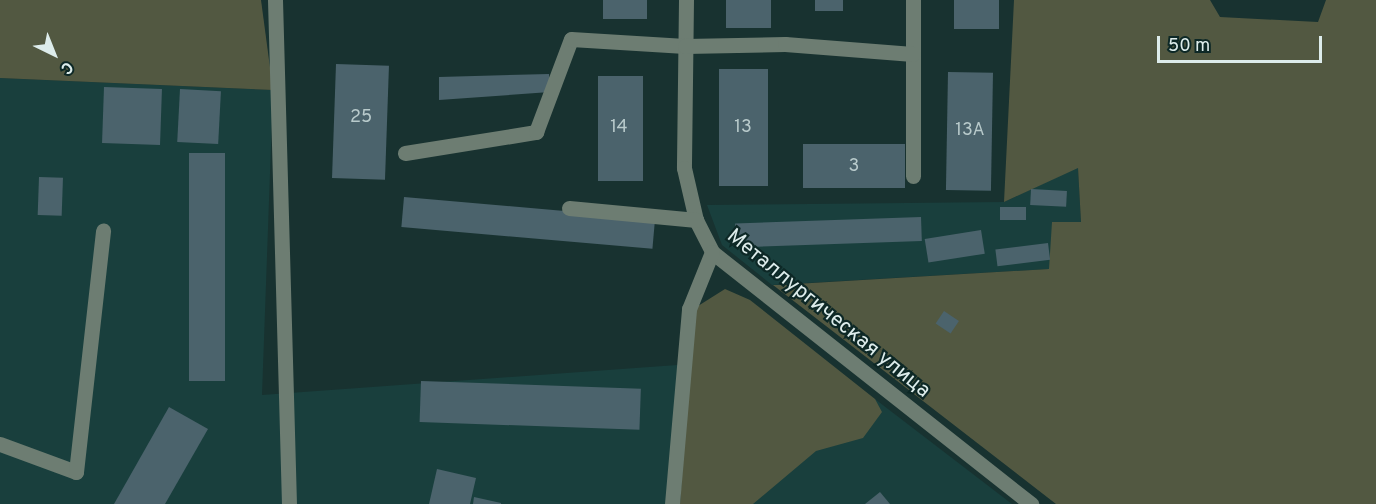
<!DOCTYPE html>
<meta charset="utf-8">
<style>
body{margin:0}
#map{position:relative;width:1376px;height:504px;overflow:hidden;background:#183230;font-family:Overpass,sans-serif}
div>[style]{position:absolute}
.built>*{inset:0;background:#193f3d}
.green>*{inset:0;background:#525841}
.building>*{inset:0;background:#4b636c;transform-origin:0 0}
.minor>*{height:15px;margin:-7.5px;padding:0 7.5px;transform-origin:7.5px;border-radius:7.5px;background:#6d7d72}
span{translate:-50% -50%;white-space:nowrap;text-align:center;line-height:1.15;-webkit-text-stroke:4.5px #0d2826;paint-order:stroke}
.number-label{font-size:18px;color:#b8cacb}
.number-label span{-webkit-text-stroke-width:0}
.street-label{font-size:21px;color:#ddeceb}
.north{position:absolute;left:24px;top:24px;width:60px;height:60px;-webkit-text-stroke:4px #0d2826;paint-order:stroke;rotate:137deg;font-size:16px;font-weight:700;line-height:24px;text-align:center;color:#ddeceb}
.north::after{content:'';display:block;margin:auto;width:21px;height:27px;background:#ddeceb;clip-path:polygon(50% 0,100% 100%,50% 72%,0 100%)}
.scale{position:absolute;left:1157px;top:36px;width:165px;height:27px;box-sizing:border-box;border:3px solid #ddeceb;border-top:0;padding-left:8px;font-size:18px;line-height:21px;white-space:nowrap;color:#ddeceb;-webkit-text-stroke:4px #0d2826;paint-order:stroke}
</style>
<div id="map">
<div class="built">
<div style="clip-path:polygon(0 78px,273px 90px,262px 395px,691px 364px,679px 504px,0 504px)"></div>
<div style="clip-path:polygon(1078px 167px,1081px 222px,1049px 269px,772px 285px,722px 245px,707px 205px,1004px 202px)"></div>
<div style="clip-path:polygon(875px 399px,1012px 504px,747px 504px)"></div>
</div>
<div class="green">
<div style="clip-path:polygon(0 0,261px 0,273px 90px,0 78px)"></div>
<div style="clip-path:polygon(1014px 0,1210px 0,1220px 17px,1318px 22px,1326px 0,1376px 0,1376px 504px,1056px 504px,773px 285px,795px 285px,917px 377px,795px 284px,1049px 269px,1052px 222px,1081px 222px,1078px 168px,1004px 202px)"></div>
<div style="clip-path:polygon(725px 289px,750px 300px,875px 399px,882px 412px,863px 438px,816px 451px,753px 504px,680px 504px,692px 324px,698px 306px)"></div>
</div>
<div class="building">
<div style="left:603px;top:0;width:44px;height:19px"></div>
<div style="left:726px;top:0;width:45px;height:28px"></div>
<div style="left:815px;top:0;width:28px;height:11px"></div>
<div style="left:954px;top:0;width:45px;height:29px"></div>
<div style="left:336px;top:64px;width:53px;height:114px;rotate:2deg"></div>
<div style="left:719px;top:69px;width:49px;height:117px"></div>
<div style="left:948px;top:72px;width:45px;height:118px;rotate:1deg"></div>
<div style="clip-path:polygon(549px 74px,550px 92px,439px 100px,439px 77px)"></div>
<div style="left:598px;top:76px;width:45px;height:105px"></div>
<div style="left:104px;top:87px;width:58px;height:56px;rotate:2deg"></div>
<div style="left:180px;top:89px;width:41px;height:53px;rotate:3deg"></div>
<div style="left:905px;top:144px;width:44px;height:102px;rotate:90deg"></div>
<div style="left:189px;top:153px;width:36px;height:228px"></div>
<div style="left:39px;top:177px;width:24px;height:38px;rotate:2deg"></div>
<div style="left:1031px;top:189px;width:36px;height:16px;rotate:3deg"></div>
<div style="left:404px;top:197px;width:252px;height:30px;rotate:5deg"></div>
<div style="left:1000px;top:207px;width:26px;height:13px"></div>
<div style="left:921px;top:217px;width:24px;height:186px;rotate:88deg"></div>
<div style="left:981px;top:230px;width:24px;height:57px;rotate:81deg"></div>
<div style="left:1048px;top:243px;width:17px;height:53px;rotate:83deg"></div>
<div style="left:944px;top:311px;width:18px;height:15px;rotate:34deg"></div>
<div style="left:421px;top:381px;width:220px;height:41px;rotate:2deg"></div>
<div style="clip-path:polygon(169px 407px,208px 429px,165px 504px,114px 504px)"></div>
<div style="clip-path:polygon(437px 469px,476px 478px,470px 504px,429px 504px)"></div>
<div style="clip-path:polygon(880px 492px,890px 504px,865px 504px)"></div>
<div style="clip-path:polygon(474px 497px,501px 503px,501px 504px,473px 504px)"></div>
</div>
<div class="minor">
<div style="left:275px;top:0;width:504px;rotate:88.41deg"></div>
<div style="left:686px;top:0;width:168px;rotate:90.7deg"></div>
<div style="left:684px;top:168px;width:53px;rotate:77deg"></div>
<div style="left:696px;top:220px;width:36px;rotate:63deg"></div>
<div style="left:712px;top:252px;width:407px;rotate:38.3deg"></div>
<div style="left:913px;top:0;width:176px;rotate:90deg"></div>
<div style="left:405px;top:153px;width:133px;rotate:-9.1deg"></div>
<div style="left:536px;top:132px;width:99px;rotate:-69.4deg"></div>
<div style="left:571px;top:39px;width:114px;rotate:3.5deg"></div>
<div style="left:685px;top:46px;width:100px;rotate:-1.1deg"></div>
<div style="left:785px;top:44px;width:128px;rotate:4.5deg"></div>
<div style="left:569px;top:208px;width:128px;rotate:5.4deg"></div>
<div style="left:0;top:444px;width:81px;rotate:20.2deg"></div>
<div style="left:76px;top:472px;width:243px;rotate:-83.6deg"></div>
<div style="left:672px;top:504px;width:196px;rotate:-85deg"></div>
<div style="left:689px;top:309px;width:61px;rotate:-68deg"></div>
</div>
<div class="number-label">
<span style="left:361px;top:118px">25</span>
<span style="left:619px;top:128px">14</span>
<span style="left:743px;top:128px">13</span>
<span style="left:970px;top:131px">13А</span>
<span style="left:854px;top:167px">3</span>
</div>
<div class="street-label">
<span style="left:828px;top:314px;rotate:39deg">Металлургическая улица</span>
</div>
<div class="north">С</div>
<div class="scale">50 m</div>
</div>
